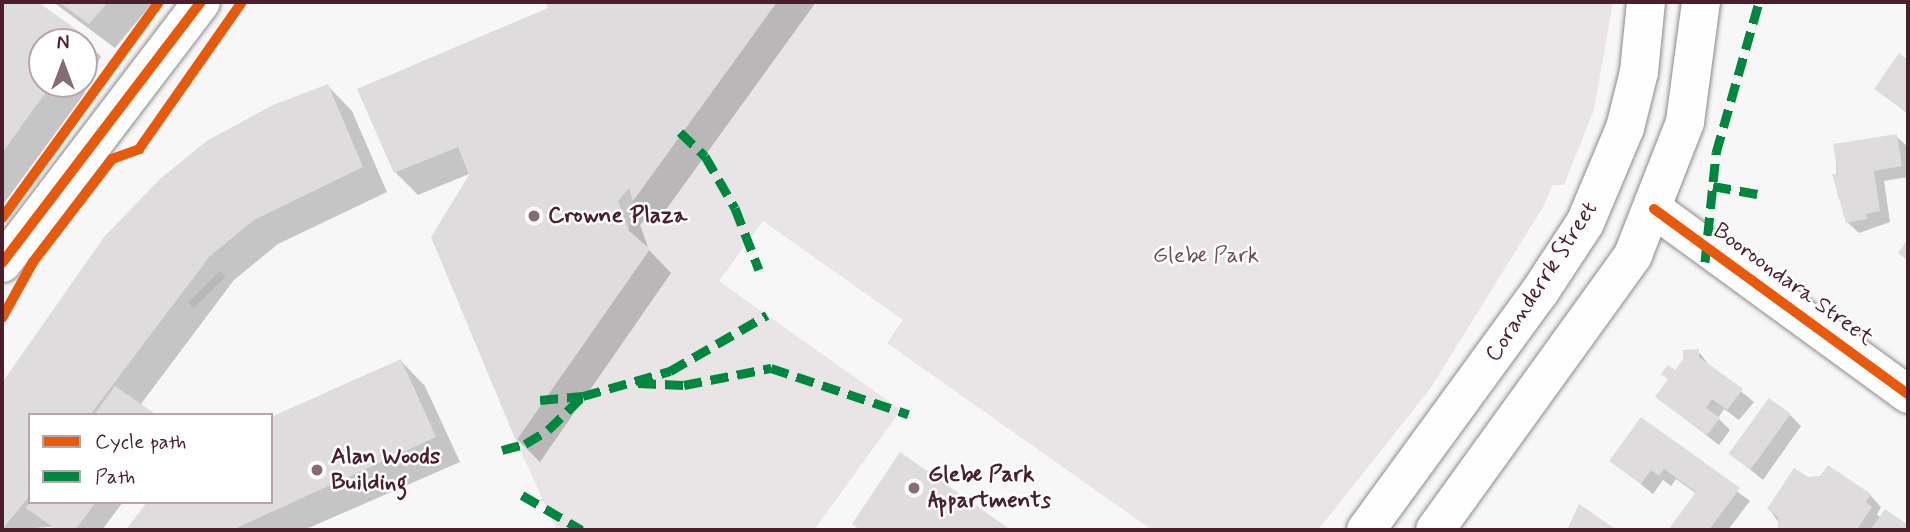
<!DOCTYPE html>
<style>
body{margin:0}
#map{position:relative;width:1910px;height:532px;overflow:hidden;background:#f7f7f7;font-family:Mynerve,sans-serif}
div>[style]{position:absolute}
.green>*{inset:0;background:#e9e5e6;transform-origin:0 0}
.shadow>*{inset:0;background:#0003}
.building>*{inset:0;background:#dedcdc;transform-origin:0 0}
.roads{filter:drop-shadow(0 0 2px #90888a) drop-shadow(0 0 2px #90888a)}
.minor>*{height:37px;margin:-18.5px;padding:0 18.5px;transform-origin:18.5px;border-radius:18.5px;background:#fefefe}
.major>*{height:38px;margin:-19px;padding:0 19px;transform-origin:19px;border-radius:19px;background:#fefefe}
.quiet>*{height:9px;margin-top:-4.5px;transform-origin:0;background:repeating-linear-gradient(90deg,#00873e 0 18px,transparent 0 27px)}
.cycleway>*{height:10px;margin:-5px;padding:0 5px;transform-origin:5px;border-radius:5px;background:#e8590c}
.dots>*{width:19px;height:19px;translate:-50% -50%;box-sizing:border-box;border:4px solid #fff;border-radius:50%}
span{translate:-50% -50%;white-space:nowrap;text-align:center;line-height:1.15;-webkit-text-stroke:5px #fff;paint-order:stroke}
.poi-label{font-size:23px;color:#4a1f2b;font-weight:700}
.left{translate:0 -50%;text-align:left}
.park-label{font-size:23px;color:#6f4d56}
.street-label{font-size:23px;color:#4a1f2b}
.frame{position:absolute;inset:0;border:4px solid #4a1f2b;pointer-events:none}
.legend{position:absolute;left:28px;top:413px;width:245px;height:91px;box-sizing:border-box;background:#fff;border:2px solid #b7a5aa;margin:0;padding:9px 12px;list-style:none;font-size:21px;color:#4a1f2b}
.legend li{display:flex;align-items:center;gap:14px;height:35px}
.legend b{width:35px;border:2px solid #b7a5aa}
.north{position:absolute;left:28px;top:28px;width:70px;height:70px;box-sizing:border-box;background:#fff;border:2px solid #b7a5aa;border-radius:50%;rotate:0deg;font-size:19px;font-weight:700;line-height:28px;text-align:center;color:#4a1f2b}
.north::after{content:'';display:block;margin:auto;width:24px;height:32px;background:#876b72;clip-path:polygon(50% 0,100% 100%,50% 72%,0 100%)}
</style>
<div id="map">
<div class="green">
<div style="clip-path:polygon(777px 2px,1613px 2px,1594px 110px,1564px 185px,1553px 185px,1543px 207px,1430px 389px,1318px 530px,1152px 530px,887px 343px,903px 320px,763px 221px,719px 281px,901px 410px,814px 530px,557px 530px,516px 441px,650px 249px,629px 231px,633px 201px)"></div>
<div style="left:220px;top:271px;width:8px;height:45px;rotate:45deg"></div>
</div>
<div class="shadow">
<div style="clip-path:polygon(evenodd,2px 2px,35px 2px,101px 56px,84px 94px,2px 206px,2px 2px,42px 42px,84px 42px,84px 84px,42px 84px,42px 42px)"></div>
<div style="clip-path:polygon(53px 2px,153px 2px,115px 48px)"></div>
<div style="clip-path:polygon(547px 2px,816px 2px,657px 222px,649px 214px,640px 225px,649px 250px,671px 273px,540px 462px,518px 440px,433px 237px,474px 172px,418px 195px,395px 172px,550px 8px)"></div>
<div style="clip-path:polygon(1899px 55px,1908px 62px,1908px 114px,1876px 88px)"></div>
<div style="clip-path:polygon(328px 86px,352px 111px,387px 192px,278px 244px,234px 280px,141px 404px,154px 415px,30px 415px,30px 502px,123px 502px,102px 530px,49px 527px,2px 530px,2px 384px,105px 238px)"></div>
<div style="clip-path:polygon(1896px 136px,1908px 147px,1908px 177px,1884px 181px,1890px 222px,1859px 233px,1847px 222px,1844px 203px,1838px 196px,1835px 146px)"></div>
<div style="clip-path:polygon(1698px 351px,1710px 366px,1754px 402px,1739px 420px,1724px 409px,1718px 418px,1730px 430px,1719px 445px,1657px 397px)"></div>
<div style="clip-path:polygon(401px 361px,425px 386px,460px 462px,304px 530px,128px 530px,149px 502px,271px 502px)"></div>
<div style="clip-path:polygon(1790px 415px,1801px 426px,1763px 480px,1731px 454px)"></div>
<div style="clip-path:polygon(1642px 420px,1750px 501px,1728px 530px,1670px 530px,1697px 494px,1676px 479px,1671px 486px,1663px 480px,1653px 494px,1612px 461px)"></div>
<div style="clip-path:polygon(901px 454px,1007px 530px,860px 530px,854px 524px)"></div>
<div style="clip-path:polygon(1828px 467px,1870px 495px,1881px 507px,1877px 514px,1881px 518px,1885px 511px,1908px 530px,1784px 530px,1769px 509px,1807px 479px,1821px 478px)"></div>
</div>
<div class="building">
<div style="clip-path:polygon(2px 2px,38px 2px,80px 32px,75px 42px,42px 42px,42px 84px,52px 84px,2px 153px)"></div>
<div style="clip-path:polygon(59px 2px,108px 2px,89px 24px)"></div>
<div style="clip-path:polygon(545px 2px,777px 2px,633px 201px,629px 188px,618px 201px,629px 231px,650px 249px,516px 441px,431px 237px,469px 175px,458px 147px,394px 173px,357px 89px,548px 8px)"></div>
<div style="clip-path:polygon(1899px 53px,1908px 60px,1908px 113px,1874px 89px)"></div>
<div style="clip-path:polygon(328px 84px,363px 167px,254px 220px,210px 256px,90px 415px,30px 415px,30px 495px,2px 530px,2px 383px,104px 237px,161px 178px,208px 140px,273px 105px)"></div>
<div style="clip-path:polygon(1897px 134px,1902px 166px,1874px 171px,1880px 211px,1866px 214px,1867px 219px,1846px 223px,1832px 174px,1838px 174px,1833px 144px)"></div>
<div style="clip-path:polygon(1908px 239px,1908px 261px,1898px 253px)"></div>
<div style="clip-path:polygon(1699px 349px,1699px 357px,1743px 389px,1727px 410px,1712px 399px,1706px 408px,1720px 418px,1707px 435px,1655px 397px,1668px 379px,1661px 374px,1668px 365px,1675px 370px,1683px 359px,1683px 350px)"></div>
<div style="clip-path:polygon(401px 359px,436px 437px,232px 530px,126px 530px,147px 502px,271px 502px,271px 417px)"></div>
<div style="clip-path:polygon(115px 386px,157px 415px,94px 415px)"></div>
<div style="left:1769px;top:398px;width:27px;height:69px;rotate:36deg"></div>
<div style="clip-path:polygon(1641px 417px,1740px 488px,1709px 530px,1668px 530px,1696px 492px,1664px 469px,1659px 476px,1651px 470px,1641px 484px,1609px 461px)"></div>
<div style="clip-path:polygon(900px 452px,1011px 530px,861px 530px,852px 524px)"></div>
<div style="clip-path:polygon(1828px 465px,1871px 494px,1866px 502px,1872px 507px,1857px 530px,1778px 528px,1778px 517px,1767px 509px,1794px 468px,1808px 477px,1820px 476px)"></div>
<div style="clip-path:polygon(30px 502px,96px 502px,75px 530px,57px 530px,26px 508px)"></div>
<div style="clip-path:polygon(1579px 504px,1617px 530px,1567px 530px)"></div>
<div style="clip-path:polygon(1885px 509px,1908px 525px,1908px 530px,1870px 530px)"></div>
</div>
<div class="roads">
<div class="minor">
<div style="left:1654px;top:209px;width:314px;rotate:36.1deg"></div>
<div style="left:2px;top:263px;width:328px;rotate:-52.7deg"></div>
</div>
<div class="major">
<div style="left:1366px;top:530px;width:293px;rotate:-53.9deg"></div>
<div style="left:1539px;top:293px;width:84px;rotate:-56.7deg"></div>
<div style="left:1585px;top:223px;width:103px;rotate:-67.2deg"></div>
<div style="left:1625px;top:128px;width:58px;rotate:-76deg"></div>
<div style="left:1639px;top:72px;width:70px;rotate:-84.3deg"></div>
<div style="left:1435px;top:530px;width:339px;rotate:-54.2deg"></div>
<div style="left:1633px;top:255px;width:143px;rotate:-68.6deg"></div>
<div style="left:1685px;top:122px;width:121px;rotate:-82.4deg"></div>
</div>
</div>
<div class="quiet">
<div style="left:680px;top:132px;width:35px;rotate:44deg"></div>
<div style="left:705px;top:156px;width:60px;rotate:60deg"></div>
<div style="left:735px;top:208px;width:66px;rotate:68.8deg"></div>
<div style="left:1713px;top:186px;width:45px;rotate:10.3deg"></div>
<div style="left:1705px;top:262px;width:110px;rotate:-84.2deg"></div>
<div style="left:1716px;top:153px;width:157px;rotate:-74.1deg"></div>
<div style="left:638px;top:383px;width:46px;rotate:2.5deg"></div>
<div style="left:684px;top:385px;width:89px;rotate:-11.1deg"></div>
<div style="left:771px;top:368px;width:145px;rotate:18.6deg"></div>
<div style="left:540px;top:400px;width:43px;rotate:-5.3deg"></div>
<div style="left:502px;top:450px;width:24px;rotate:-15deg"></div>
<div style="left:525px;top:444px;width:27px;rotate:-31deg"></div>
<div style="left:548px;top:430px;width:49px;rotate:-44.2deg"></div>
<div style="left:583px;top:396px;width:91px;rotate:-16deg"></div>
<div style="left:670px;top:371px;width:112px;rotate:-30deg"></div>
<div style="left:522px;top:495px;width:69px;rotate:30.3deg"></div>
</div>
<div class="cycleway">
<div style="left:1654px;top:209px;width:314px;rotate:36.1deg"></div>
<div style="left:2px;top:218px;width:267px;rotate:-54deg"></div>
<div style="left:2px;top:263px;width:328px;rotate:-52.7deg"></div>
<div style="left:2px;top:318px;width:64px;rotate:-61deg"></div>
<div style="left:33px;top:262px;width:130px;rotate:-52.5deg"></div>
<div style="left:112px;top:159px;width:29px;rotate:-20deg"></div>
<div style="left:139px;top:149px;width:179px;rotate:-55deg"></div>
</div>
<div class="dots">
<div style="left:534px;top:216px;background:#876b72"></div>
<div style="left:317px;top:470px;background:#876b72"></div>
<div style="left:914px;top:488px;background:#876b72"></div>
</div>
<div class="poi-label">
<span class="left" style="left:548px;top:216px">Crowne Plaza</span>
<span class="left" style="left:331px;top:470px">Alan Woods<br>Building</span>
<span class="left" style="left:928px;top:488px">Glebe Park<br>Appartments</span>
</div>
<div class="park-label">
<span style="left:1206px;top:256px">Glebe Park</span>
</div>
<div class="street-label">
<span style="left:1542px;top:282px;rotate:-57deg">Coranderrk Street</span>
<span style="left:1793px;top:285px;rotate:36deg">Booroondara Street</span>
</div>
<div class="frame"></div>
<ul class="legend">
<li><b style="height:9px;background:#e8590c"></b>Cycle path</li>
<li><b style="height:9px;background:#00873e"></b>Path</li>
</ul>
<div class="north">N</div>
</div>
